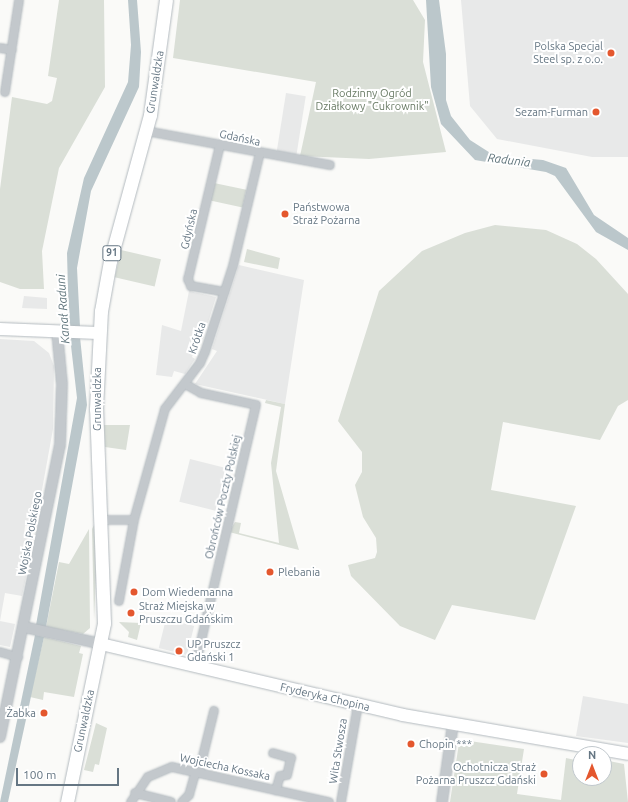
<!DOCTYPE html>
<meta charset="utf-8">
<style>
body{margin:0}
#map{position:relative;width:628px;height:802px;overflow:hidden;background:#fafaf8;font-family:Ubuntu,sans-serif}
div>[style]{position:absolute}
.built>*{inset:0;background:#e8e9e9;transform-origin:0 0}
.green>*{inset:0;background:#dadfd7;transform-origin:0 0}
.water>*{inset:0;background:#bbc7cb}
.roads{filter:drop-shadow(0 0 1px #b3babf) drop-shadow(0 0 1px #b3babf)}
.minor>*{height:8px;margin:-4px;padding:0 4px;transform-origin:4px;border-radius:4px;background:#c3c8cc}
.tertiary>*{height:10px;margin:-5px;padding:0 5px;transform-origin:5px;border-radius:5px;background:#c3c8cc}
.secondary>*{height:12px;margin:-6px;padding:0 6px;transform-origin:6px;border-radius:6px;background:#fff}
.primary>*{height:13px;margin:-6.5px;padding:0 6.5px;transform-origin:6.5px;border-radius:6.5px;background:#fff}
.dots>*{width:11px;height:11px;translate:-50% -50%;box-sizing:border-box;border:2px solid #fff;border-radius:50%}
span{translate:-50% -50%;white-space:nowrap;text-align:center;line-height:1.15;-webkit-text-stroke:4px #fff;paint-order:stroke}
.shield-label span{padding:1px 3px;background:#fff;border:1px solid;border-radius:3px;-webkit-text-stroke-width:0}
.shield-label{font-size:10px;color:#657683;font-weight:700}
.poi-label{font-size:11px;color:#657683}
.right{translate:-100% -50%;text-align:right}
.left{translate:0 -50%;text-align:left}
.street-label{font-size:11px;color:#657683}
.park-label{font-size:11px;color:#687a64}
.water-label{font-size:12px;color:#60757c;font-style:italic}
.north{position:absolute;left:572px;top:746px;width:40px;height:40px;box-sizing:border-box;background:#fff;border:1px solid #c1c8cd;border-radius:50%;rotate:0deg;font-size:11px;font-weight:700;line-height:16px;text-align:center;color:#657683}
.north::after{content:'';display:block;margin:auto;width:14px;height:18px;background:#e4572e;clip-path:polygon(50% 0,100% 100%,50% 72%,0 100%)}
.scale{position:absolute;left:16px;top:768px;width:103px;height:18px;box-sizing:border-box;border:2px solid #657683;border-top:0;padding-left:5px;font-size:12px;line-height:14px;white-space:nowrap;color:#657683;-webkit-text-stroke:3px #fff;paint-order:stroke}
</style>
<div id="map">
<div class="built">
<div style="clip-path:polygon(461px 0,628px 0,628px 157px,592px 157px,497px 139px,470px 106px)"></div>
<div style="left:286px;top:93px;width:20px;height:59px;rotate:9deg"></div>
<div style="clip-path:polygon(239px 265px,304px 280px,285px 404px,195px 384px,217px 351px,212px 349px)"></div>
<div style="clip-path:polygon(189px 291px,216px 297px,203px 339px,198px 337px,197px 341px,192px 357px,195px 359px,185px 374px,174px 371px,172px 377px,156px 375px,162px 325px,181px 331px)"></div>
<div style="clip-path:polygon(24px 296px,47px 298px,47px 309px,22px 308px)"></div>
<div style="clip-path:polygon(0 339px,34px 341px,49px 353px,54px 366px,53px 429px,38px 512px,33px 526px,25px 526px,24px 534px,34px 538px,22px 596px,5px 593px,0 621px)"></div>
<div style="left:190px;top:459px;width:38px;height:44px;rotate:14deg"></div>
<div style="left:166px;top:619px;width:29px;height:30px;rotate:14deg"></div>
<div style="clip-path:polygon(0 621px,15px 624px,10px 647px,0 645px)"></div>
<div style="clip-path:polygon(583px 696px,628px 704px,628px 743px,576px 736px)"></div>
</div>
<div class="green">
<div style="clip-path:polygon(59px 0,104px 0,105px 87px,59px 168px,42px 251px,44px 289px,20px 289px,0 282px,0 189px,12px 97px,47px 104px,52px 101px,57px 78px,48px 76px)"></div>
<div style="clip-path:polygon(180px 0,413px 0,425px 20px,423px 62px,446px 152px,369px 159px,300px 156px,316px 82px,173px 58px)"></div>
<div style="left:214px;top:183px;width:33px;height:18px;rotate:12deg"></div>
<div style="clip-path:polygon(495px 225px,546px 230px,577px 244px,596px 259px,628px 294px,628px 400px,618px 406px,600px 440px,503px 422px,491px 490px,576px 506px,535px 620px,452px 605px,435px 640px,400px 626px,351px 576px,348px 565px,375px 558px,377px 552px,376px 538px,363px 517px,355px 485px,362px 472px,362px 452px,338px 421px,379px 291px,422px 251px,465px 233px)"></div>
<div style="clip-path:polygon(247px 249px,280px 258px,278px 269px,244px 262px)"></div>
<div style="left:121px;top:250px;width:41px;height:28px;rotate:13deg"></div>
<div style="clip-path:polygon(266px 400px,285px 404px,276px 471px,299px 550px,229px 532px,235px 522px,241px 523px,239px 533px,279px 543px,271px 463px,281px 407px,265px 403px)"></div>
<div style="clip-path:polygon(104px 425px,130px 425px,126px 450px,105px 447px)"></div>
<div style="clip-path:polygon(95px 523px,96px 576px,94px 620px,92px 529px)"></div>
<div style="clip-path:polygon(89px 529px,90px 628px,83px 634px,46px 627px,59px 562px,69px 564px)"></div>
<div style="clip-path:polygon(119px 622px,141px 623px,137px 640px,128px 637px,129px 632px)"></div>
<div style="clip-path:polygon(44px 637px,81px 646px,79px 653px,83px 654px,74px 697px,44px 692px,43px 700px,30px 697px)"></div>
<div style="clip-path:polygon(96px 723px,107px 728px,99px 765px,95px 764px,93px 772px,84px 770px)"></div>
<div style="clip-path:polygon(463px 740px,524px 749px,517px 794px,561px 800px,566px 758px,580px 761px,580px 778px,604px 778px,604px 760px,624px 764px,628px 802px,450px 802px,459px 743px)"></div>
</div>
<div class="water">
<div style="clip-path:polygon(128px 0,137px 0,141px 52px,139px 87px,91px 191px,77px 268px,80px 327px,69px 327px,67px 253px,84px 178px,128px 82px,131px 45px)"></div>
<div style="clip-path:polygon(426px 0,439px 0,446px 54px,446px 100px,451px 116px,470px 140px,495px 156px,543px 160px,566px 168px,594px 215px,628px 238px,628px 250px,596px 232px,555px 176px,546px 172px,475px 160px,441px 124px,431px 87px)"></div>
<div style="clip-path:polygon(70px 337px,80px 337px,87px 405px,46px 627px,36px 625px,77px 398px)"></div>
<div style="clip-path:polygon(35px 635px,44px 637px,8px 802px,0 802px)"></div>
</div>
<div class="roads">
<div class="minor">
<div style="left:0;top:48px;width:12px;rotate:9deg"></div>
<div style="left:5px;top:92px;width:93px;rotate:-81.3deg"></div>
<div style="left:146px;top:131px;width:187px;rotate:10.5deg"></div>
<div style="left:220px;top:145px;width:138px;rotate:103.4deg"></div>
<div style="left:188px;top:279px;width:8px;rotate:67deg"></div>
<div style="left:191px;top:286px;width:34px;rotate:10deg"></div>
<div style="left:185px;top:384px;width:18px;rotate:29deg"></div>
<div style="left:201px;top:393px;width:56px;rotate:12.3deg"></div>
<div style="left:256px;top:405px;width:269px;rotate:103.1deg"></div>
<div style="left:102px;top:520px;width:32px"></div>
<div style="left:134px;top:520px;width:115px;rotate:-74.4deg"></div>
<div style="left:165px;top:409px;width:58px;rotate:-52.7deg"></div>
<div style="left:200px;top:363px;width:12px;rotate:-66deg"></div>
<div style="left:205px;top:352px;width:90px;rotate:-72deg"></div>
<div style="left:233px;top:266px;width:116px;rotate:-76.6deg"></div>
<div style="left:119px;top:601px;width:82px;rotate:-79.5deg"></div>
<div style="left:0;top:652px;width:19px;rotate:16deg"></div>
<div style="left:273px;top:753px;width:19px;rotate:16deg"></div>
<div style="left:291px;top:758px;width:17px;rotate:103deg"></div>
<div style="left:287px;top:775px;width:7px;rotate:172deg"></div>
<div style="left:280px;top:776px;width:15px;rotate:106deg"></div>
<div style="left:199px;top:772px;width:63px;rotate:-76.2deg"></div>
<div style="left:135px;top:793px;width:37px;rotate:14deg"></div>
<div style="left:131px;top:802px;width:30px;rotate:-56deg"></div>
<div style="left:148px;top:777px;width:26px;rotate:-23deg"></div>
<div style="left:172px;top:767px;width:161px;rotate:12.6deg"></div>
<div style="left:182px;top:802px;width:10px;rotate:-45deg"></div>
<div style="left:189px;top:795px;width:25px;rotate:-74deg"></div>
<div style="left:341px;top:802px;width:98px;rotate:-80.1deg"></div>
</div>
<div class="tertiary">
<div style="left:24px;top:627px;width:79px;rotate:12.4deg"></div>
<div style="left:0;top:737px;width:298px;rotate:-78.4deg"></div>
<div style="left:60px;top:445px;width:61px;rotate:-88.1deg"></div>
<div style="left:62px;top:384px;width:53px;rotate:-95.4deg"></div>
<div style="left:442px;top:802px;width:79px;rotate:-82deg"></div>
</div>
<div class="secondary">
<div style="left:0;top:329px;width:98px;rotate:2.3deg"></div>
<div style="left:101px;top:644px;width:310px;rotate:13.2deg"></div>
<div style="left:403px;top:715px;width:228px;rotate:9.8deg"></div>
</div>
<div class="primary">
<div style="left:67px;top:802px;width:183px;rotate:-78.3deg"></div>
<div style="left:104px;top:623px;width:214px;rotate:-92.1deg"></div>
<div style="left:96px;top:409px;width:98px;rotate:-87.1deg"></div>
<div style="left:101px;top:311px;width:51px;rotate:-79.8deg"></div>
<div style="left:110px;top:261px;width:151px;rotate:-74.7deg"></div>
<div style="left:150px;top:115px;width:116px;rotate:-82.1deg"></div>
</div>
</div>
<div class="dots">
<div style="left:611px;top:53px;background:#e4572e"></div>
<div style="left:596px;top:112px;background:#e4572e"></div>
<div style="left:285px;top:214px;background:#e4572e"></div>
<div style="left:270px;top:572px;background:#e4572e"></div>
<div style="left:134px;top:592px;background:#e4572e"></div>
<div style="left:131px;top:613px;background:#e4572e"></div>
<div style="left:179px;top:651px;background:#e4572e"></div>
<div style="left:44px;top:713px;background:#e4572e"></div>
<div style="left:411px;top:744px;background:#e4572e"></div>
<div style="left:544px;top:774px;background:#e4572e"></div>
</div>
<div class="shield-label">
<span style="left:112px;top:253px">91</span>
</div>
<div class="poi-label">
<span class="right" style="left:603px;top:53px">Polska Specjal<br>Steel sp. z o.o.</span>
<span class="right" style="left:588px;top:112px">Sezam-Furman</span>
<span class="left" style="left:293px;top:214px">Państwowa<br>Straż Pożarna</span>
<span class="left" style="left:278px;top:572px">Plebania</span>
<span class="left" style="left:142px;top:592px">Dom Wiedemanna</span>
<span class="left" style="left:139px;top:613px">Straż Miejska w<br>Pruszczu Gdańskim</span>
<span class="left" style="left:187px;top:651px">UP Pruszcz<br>Gdański 1</span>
<span class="right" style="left:36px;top:713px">Żabka</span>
<span class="left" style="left:419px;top:744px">Chopin ***</span>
<span class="right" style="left:536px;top:774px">Ochotnicza Straż<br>Pożarna Pruszcz Gdański</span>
</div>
<div class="street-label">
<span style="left:155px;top:82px;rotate:-81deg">Grunwaldzka</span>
<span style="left:240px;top:138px;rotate:12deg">Gdańska</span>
<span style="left:189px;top:229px;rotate:-77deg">Gdyńska</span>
<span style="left:197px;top:338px;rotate:-71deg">Krótka</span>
<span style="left:97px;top:399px;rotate:-90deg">Grunwaldzka</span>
<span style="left:223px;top:497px;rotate:-77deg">Obrońców Poczty Polskiej</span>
<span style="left:30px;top:533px;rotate:-79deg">Wojska Polskiego</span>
<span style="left:325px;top:697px;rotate:13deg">Fryderyka Chopina</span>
<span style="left:84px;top:721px;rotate:-78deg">Grunwaldzka</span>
<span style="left:338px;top:751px;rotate:-81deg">Wita Stwosza</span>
<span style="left:225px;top:767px;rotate:12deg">Wojciecha Kossaka</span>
</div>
<div class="park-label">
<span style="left:372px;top:100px">Rodzinny Ogród<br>Działkowy "Cukrownik"</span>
</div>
<div class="water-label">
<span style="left:509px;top:160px;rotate:7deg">Radunia</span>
<span style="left:63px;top:309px;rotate:-94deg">Kanał Raduni</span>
</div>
<div class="north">N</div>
<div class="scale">100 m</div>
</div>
